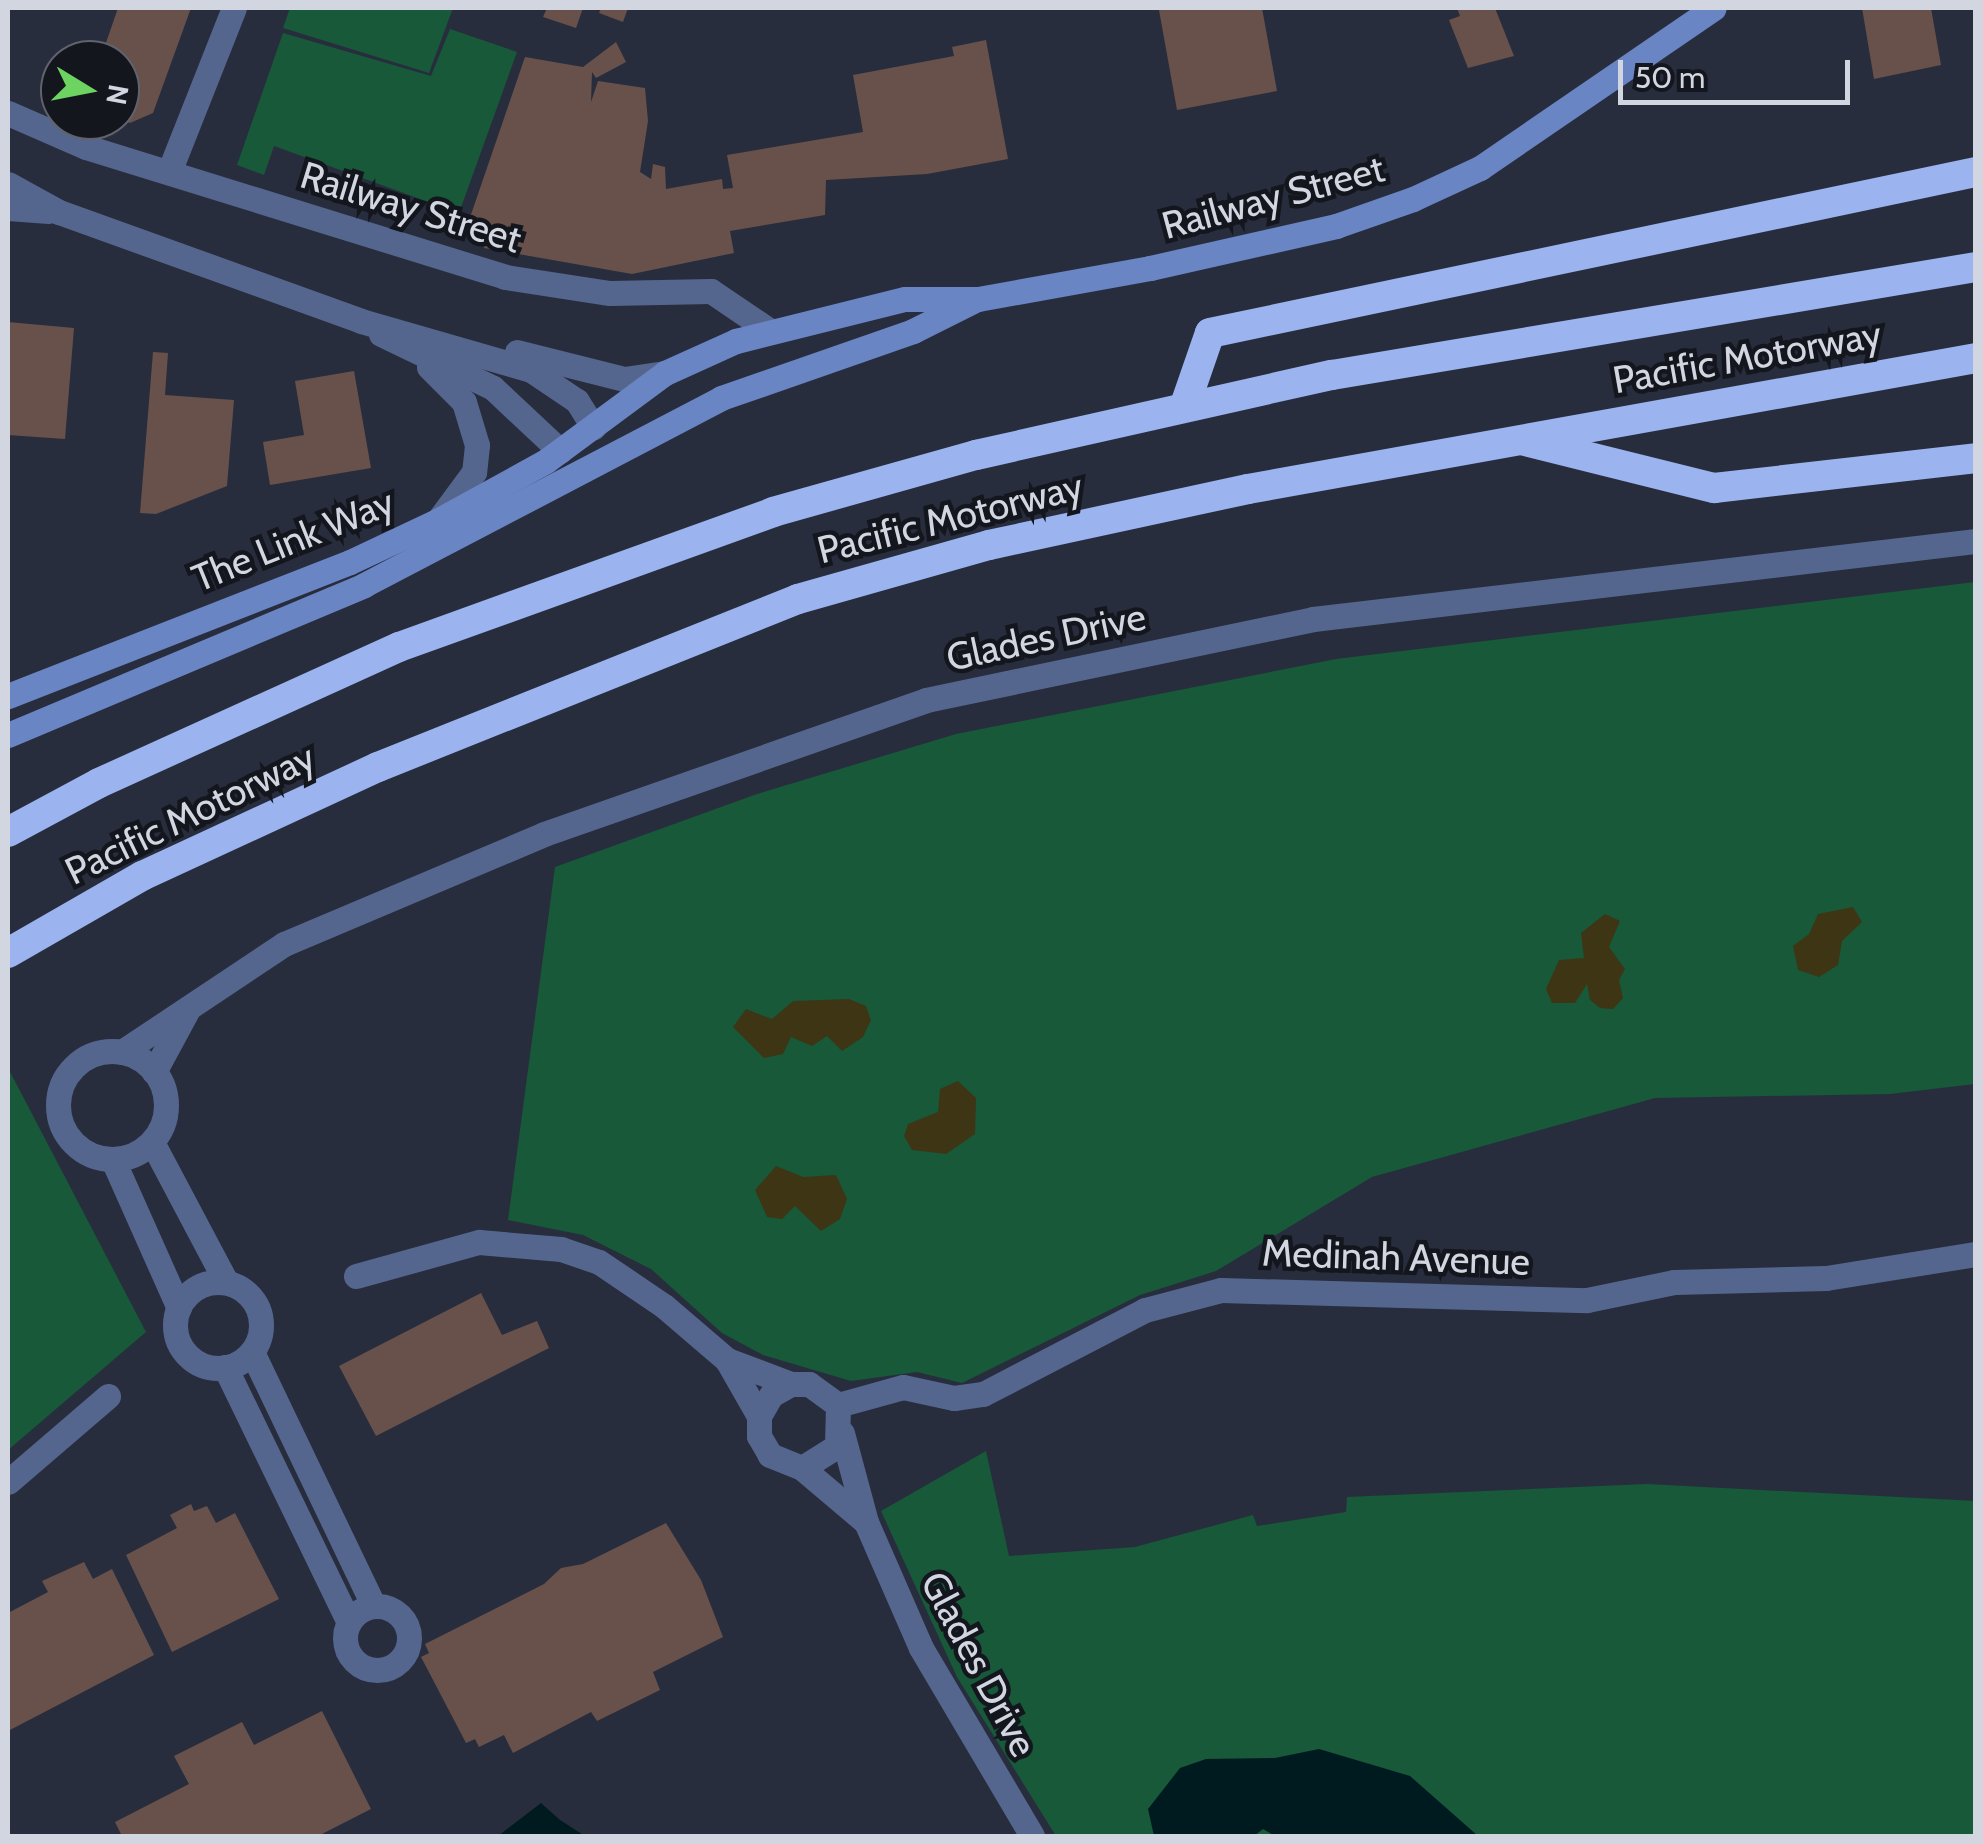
<!DOCTYPE html>
<style>
body{margin:0}
#map{position:relative;width:1983px;height:1844px;overflow:hidden;background:#282d3e;font-family:Cabin,sans-serif}
div>[style]{position:absolute}
.green>*{inset:0;background:#175939}
.sand>*{inset:0;background:#3e3515}
.water>*{inset:0;background:#001b20}
.building>*{inset:0;background:#67514a}
.minor>*{height:25px;margin:-12.5px;padding:0 12.5px;transform-origin:12.5px;border-radius:12.5px;background:#55668e}
.minor>.ring{margin:-12.5px;padding:0;box-sizing:content-box;background:none;border:25px solid #55668e;border-radius:50%}
.tertiary>*{height:25px;margin:-12.5px;padding:0 12.5px;transform-origin:12.5px;border-radius:12.5px;background:#55668e}
.secondary>*{height:25px;margin:-12.5px;padding:0 12.5px;transform-origin:12.5px;border-radius:12.5px;background:#6a85c4}
.motorway>*{height:30px;margin:-15px;padding:0 15px;transform-origin:15px;border-radius:15px;background:#9bb4ef}
span{translate:-50% -50%;white-space:nowrap;text-align:center;line-height:1.15;-webkit-text-stroke:9px #14161e;paint-order:stroke}
.street-label{font-size:38px;color:#d2d6e1}
.frame{position:absolute;inset:0;border:10px solid #d2d6e1;pointer-events:none}
.north{position:absolute;left:40px;top:40px;width:100px;height:100px;box-sizing:border-box;background:#14161e;border:2px solid #60636c;border-radius:50%;rotate:100deg;font-size:28px;font-weight:700;line-height:40px;text-align:center;color:#d2d6e1}
.north::after{content:'';display:block;margin:auto;width:35px;height:45px;background:#6dd361;clip-path:polygon(50% 0,100% 100%,50% 72%,0 100%)}
.scale{position:absolute;left:1618px;top:60px;width:232px;height:45px;box-sizing:border-box;border:5px solid #d2d6e1;border-top:0;padding-left:12px;font-size:30px;line-height:35px;white-space:nowrap;color:#d2d6e1;-webkit-text-stroke:8px #14161e;paint-order:stroke}
</style>
<div id="map">
<div class="green">
<div style="clip-path:polygon(290px 8px,453px 8px,429px 73px,283px 28px)"></div>
<div style="clip-path:polygon(450px 29px,517px 52px,459px 213px,274px 146px,264px 175px,237px 165px,283px 33px,431px 76px)"></div>
<div style="clip-path:polygon(1975px 582px,1975px 1084px,1890px 1094px,1655px 1098px,1372px 1177px,1216px 1271px,1140px 1295px,962px 1383px,917px 1372px,851px 1381px,763px 1355px,722px 1333px,651px 1269px,583px 1235px,508px 1220px,555px 867px,757px 794px,956px 734px,1336px 659px)"></div>
<div style="clip-path:polygon(8px 1068px,146px 1332px,8px 1450px)"></div>
<div style="clip-path:polygon(986px 1451px,1009px 1556px,1135px 1547px,1253px 1515px,1257px 1526px,1346px 1512px,1347px 1497px,1647px 1484px,1975px 1501px,1975px 1836px,1056px 1836px,957px 1677px,881px 1511px)"></div>
</div>
<div class="sand">
<div style="clip-path:polygon(1853px 907px,1862px 922px,1842px 941px,1838px 965px,1819px 977px,1798px 970px,1793px 946px,1809px 934px,1818px 914px)"></div>
<div style="clip-path:polygon(1605px 914px,1620px 921px,1609px 947px,1625px 969px,1619px 980px,1623px 998px,1613px 1009px,1600px 1008px,1590px 1000px,1587px 984px,1575px 1003px,1552px 1003px,1546px 989px,1559px 960px,1584px 958px,1581px 933px)"></div>
<div style="clip-path:polygon(849px 999px,866px 1006px,871px 1020px,863px 1037px,842px 1051px,827px 1036px,812px 1046px,791px 1037px,783px 1054px,764px 1058px,733px 1027px,746px 1009px,772px 1019px,793px 1001px)"></div>
<div style="clip-path:polygon(958px 1081px,976px 1098px,975px 1134px,946px 1154px,912px 1150px,904px 1136px,908px 1124px,938px 1112px,940px 1089px)"></div>
<div style="clip-path:polygon(776px 1166px,803px 1177px,836px 1175px,847px 1199px,840px 1219px,821px 1231px,795px 1206px,782px 1219px,767px 1217px,755px 1190px)"></div>
</div>
<div class="water">
<div style="clip-path:polygon(1319px 1749px,1410px 1776px,1478px 1836px,1275px 1836px,1263px 1829px,1254px 1836px,1154px 1836px,1148px 1809px,1180px 1768px,1206px 1759px,1275px 1758px)"></div>
<div style="clip-path:polygon(541px 1803px,560px 1820px,585px 1836px,498px 1836px)"></div>
</div>
<div class="building">
<div style="clip-path:polygon(118px 8px,191px 8px,153px 113px,130px 123px,120px 119px,120px 60px,100px 60px)"></div>
<div style="clip-path:polygon(547px 8px,583px 8px,576px 28px,543px 17px)"></div>
<div style="clip-path:polygon(601px 8px,628px 8px,623px 22px,599px 13px)"></div>
<div style="clip-path:polygon(1175px 8px,1262px 8px,1277px 91px,1177px 110px,1159px 10px)"></div>
<div style="clip-path:polygon(1457px 8px,1495px 8px,1514px 56px,1468px 68px,1449px 20px,1460px 16px)"></div>
<div style="clip-path:polygon(1862px 8px,1931px 8px,1941px 65px,1874px 79px)"></div>
<div style="clip-path:polygon(986px 40px,1008px 159px,927px 174px,826px 180px,825px 215px,730px 231px,734px 253px,632px 274px,484px 248px,486px 238px,464px 235px,525px 57px,583px 67px,616px 42px,626px 62px,596px 78px,592px 72px,591px 102px,598px 81px,645px 88px,648px 121px,640px 172px,651px 179px,653px 164px,665px 167px,666px 189px,722px 179px,723px 189px,733px 188px,727px 155px,863px 132px,853px 75px,954px 56px,952px 47px)"></div>
<div style="clip-path:polygon(8px 322px,74px 328px,65px 439px,8px 435px)"></div>
<div style="clip-path:polygon(153px 352px,168px 353px,165px 395px,234px 400px,227px 486px,156px 514px,140px 513px)"></div>
<div style="clip-path:polygon(354px 371px,371px 468px,270px 485px,263px 442px,304px 435px,295px 381px)"></div>
<div style="clip-path:polygon(481px 1293px,502px 1335px,537px 1321px,549px 1348px,376px 1436px,339px 1366px)"></div>
<div style="clip-path:polygon(191px 1504px,194px 1511px,207px 1506px,216px 1523px,235px 1513px,279px 1599px,172px 1652px,126px 1555px,177px 1528px,170px 1515px)"></div>
<div style="clip-path:polygon(666px 1523px,701px 1580px,723px 1637px,653px 1672px,660px 1690px,597px 1721px,591px 1712px,513px 1753px,504px 1735px,479px 1747px,475px 1739px,466px 1743px,421px 1657px,429px 1653px,425px 1644px,544px 1584px,561px 1568px,583px 1564px)"></div>
<div style="clip-path:polygon(84px 1562px,93px 1579px,112px 1569px,154px 1655px,8px 1731px,8px 1613px,48px 1592px,42px 1581px)"></div>
<div style="clip-path:polygon(322px 1711px,371px 1809px,318px 1836px,122px 1836px,115px 1822px,189px 1784px,174px 1756px,242px 1722px,254px 1745px)"></div>
</div>
<div class="minor">
<div style="left:169px;top:172px;width:176px;rotate:-68.4deg"></div>
<div style="left:8px;top:184px;width:58px;rotate:28.8deg"></div>
<div style="left:59px;top:212px;width:321px;rotate:19.8deg"></div>
<div style="left:361px;top:321px;width:177px;rotate:16.1deg"></div>
<div style="left:531px;top:370px;width:55px;rotate:34deg"></div>
<div style="left:577px;top:401px;width:31px;rotate:58deg"></div>
<div style="left:8px;top:208px;width:41px;rotate:4.2deg"></div>
<div style="left:381px;top:334px;width:124px;rotate:25.7deg"></div>
<div style="left:493px;top:388px;width:92px;rotate:43.2deg"></div>
<div style="left:517px;top:352px;width:110px;rotate:14.2deg"></div>
<div style="left:624px;top:379px;width:41px;rotate:-8.3deg"></div>
<div style="left:429px;top:367px;width:49px;rotate:45deg"></div>
<div style="left:464px;top:402px;width:45px;rotate:73.2deg"></div>
<div style="left:477px;top:445px;width:27px;rotate:96deg"></div>
<div style="left:474px;top:472px;width:57px;rotate:126.5deg"></div>
<div class="ring" style="left:58px;top:1051px;width:83px;height:83px"></div>
<div style="left:122px;top:1052px;width:195px;rotate:-33.7deg"></div>
<div style="left:284px;top:944px;width:282px;rotate:-22.9deg"></div>
<div style="left:544px;top:834px;width:405px;rotate:-19.3deg"></div>
<div style="left:926px;top:700px;width:395px;rotate:-11.8deg"></div>
<div style="left:1313px;top:619px;width:668px;rotate:-6.71deg"></div>
<div style="left:154px;top:1072px;width:69px;rotate:-61.6deg"></div>
<div style="left:152px;top:1142px;width:156px;rotate:62.1deg"></div>
<div style="left:113px;top:1160px;width:162px;rotate:66deg"></div>
<div style="left:356px;top:1276px;width:128px;rotate:-15.5deg"></div>
<div style="left:479px;top:1242px;width:82px;rotate:4.9deg"></div>
<div style="left:561px;top:1249px;width:40px;rotate:18.9deg"></div>
<div style="left:599px;top:1262px;width:78px;rotate:34.1deg"></div>
<div style="left:664px;top:1306px;width:83px;rotate:40.6deg"></div>
<div style="left:727px;top:1360px;width:64px;rotate:60.3deg"></div>
<div class="ring" style="left:175px;top:1282px;width:61px;height:61px"></div>
<div style="left:252px;top:1352px;width:280px;rotate:64.4deg"></div>
<div style="left:727px;top:1360px;width:68px;rotate:20.6deg"></div>
<div style="left:791px;top:1384px;width:18px"></div>
<div style="left:809px;top:1384px;width:36px;rotate:36deg"></div>
<div style="left:838px;top:1405px;width:41px;rotate:91.4deg"></div>
<div style="left:837px;top:1446px;width:41px;rotate:147.8deg"></div>
<div style="left:802px;top:1468px;width:35px;rotate:-158deg"></div>
<div style="left:770px;top:1455px;width:22px;rotate:-120deg"></div>
<div style="left:759px;top:1436px;width:20px;rotate:-90deg"></div>
<div style="left:759px;top:1416px;width:24px;rotate:-60deg"></div>
<div style="left:771px;top:1395px;width:23px;rotate:-29deg"></div>
<div style="left:225px;top:1367px;width:284px;rotate:64.1deg"></div>
<div style="left:838px;top:1405px;width:67px;rotate:-15.5deg"></div>
<div style="left:903px;top:1387px;width:52px;rotate:12.2deg"></div>
<div style="left:954px;top:1398px;width:29px;rotate:-8deg"></div>
<div style="left:983px;top:1394px;width:182px;rotate:-27.4deg"></div>
<div style="left:1145px;top:1310px;width:79px;rotate:-14.7deg"></div>
<div style="left:1221px;top:1290px;width:366px;rotate:1.6deg"></div>
<div style="left:1587px;top:1300px;width:89px;rotate:-11.7deg"></div>
<div style="left:1674px;top:1282px;width:152px;rotate:-1.5deg"></div>
<div style="left:1826px;top:1278px;width:152px;rotate:-9.1deg"></div>
<div style="left:842px;top:1433px;width:92px;rotate:74.9deg"></div>
<div style="left:866px;top:1522px;width:137px;rotate:66.4deg"></div>
<div style="left:921px;top:1648px;width:218px;rotate:59.4deg"></div>
<div style="left:802px;top:1468px;width:84px;rotate:40.2deg"></div>
<div style="left:8px;top:1482px;width:132px;rotate:-40.7deg"></div>
<div class="ring" style="left:345px;top:1606px;width:39px;height:39px"></div>
</div>
<div class="tertiary">
<div style="left:8px;top:113px;width:85px;rotate:23.6deg"></div>
<div style="left:86px;top:147px;width:439px;rotate:17.2deg"></div>
<div style="left:505px;top:277px;width:106px;rotate:8.7deg"></div>
<div style="left:610px;top:293px;width:101px;rotate:-1.1deg"></div>
<div style="left:711px;top:291px;width:71px;rotate:34.1deg"></div>
</div>
<div class="secondary">
<div style="left:8px;top:696px;width:367px;rotate:-21.4deg"></div>
<div style="left:350px;top:562px;width:96px;rotate:-25.2deg"></div>
<div style="left:437px;top:521px;width:124px;rotate:-28.8deg"></div>
<div style="left:546px;top:461px;width:148px;rotate:-36.5deg"></div>
<div style="left:665px;top:373px;width:78px;rotate:-24.3deg"></div>
<div style="left:736px;top:341px;width:174px;rotate:-14deg"></div>
<div style="left:905px;top:299px;width:73px"></div>
<div style="left:978px;top:299px;width:175px;rotate:-10.2deg"></div>
<div style="left:1150px;top:268px;width:191px;rotate:-12.7deg"></div>
<div style="left:1336px;top:226px;width:82px;rotate:-19.3deg"></div>
<div style="left:1413px;top:199px;width:74px;rotate:-24.8deg"></div>
<div style="left:1480px;top:168px;width:283px;rotate:-34.4deg"></div>
<div style="left:8px;top:735px;width:386px;rotate:-22.8deg"></div>
<div style="left:364px;top:585px;width:403px;rotate:-27.6deg"></div>
<div style="left:721px;top:398px;width:203px;rotate:-19.2deg"></div>
<div style="left:913px;top:331px;width:67px;rotate:-26.6deg"></div>
</div>
<div class="motorway">
<div style="left:1185px;top:405px;width:76px;rotate:-70.9deg"></div>
<div style="left:1210px;top:333px;width:783px;rotate:-11.87deg"></div>
<div style="left:1525px;top:441px;width:195px;rotate:14deg"></div>
<div style="left:1714px;top:488px;width:264px;rotate:-6.5deg"></div>
<div style="left:8px;top:832px;width:103px;rotate:-28.3deg"></div>
<div style="left:99px;top:783px;width:329px;rotate:-24.4deg"></div>
<div style="left:399px;top:647px;width:398px;rotate:-19.8deg"></div>
<div style="left:773px;top:512px;width:211px;rotate:-15.7deg"></div>
<div style="left:976px;top:455px;width:365px;rotate:-12.7deg"></div>
<div style="left:1332px;top:375px;width:653px;rotate:-9.52deg"></div>
<div style="left:8px;top:953px;width:155px;rotate:-29.9deg"></div>
<div style="left:142px;top:876px;width:260px;rotate:-24.8deg"></div>
<div style="left:378px;top:767px;width:452px;rotate:-21.8deg"></div>
<div style="left:798px;top:599px;width:198px;rotate:-15.8deg"></div>
<div style="left:989px;top:545px;width:265px;rotate:-12.2deg"></div>
<div style="left:1248px;top:489px;width:740px;rotate:-10.2deg"></div>
</div>
<div class="street-label">
<span style="left:1273px;top:197px;rotate:-15deg">Railway Street</span>
<span style="left:411px;top:207px;rotate:17deg">Railway Street</span>
<span style="left:1747px;top:357px;rotate:-10deg">Pacific Motorway</span>
<span style="left:950px;top:518px;rotate:-14deg">Pacific Motorway</span>
<span style="left:293px;top:540px;rotate:-22deg">The Link Way</span>
<span style="left:1046px;top:637px;rotate:-12deg">Glades Drive</span>
<span style="left:190px;top:814px;rotate:-26deg">Pacific Motorway</span>
<span style="left:1396px;top:1257px;rotate:2deg">Medinah Avenue</span>
<span style="left:979px;top:1664px;rotate:62deg">Glades Drive</span>
</div>
<div class="frame"></div>
<div class="north">N</div>
<div class="scale">50 m</div>
</div>
